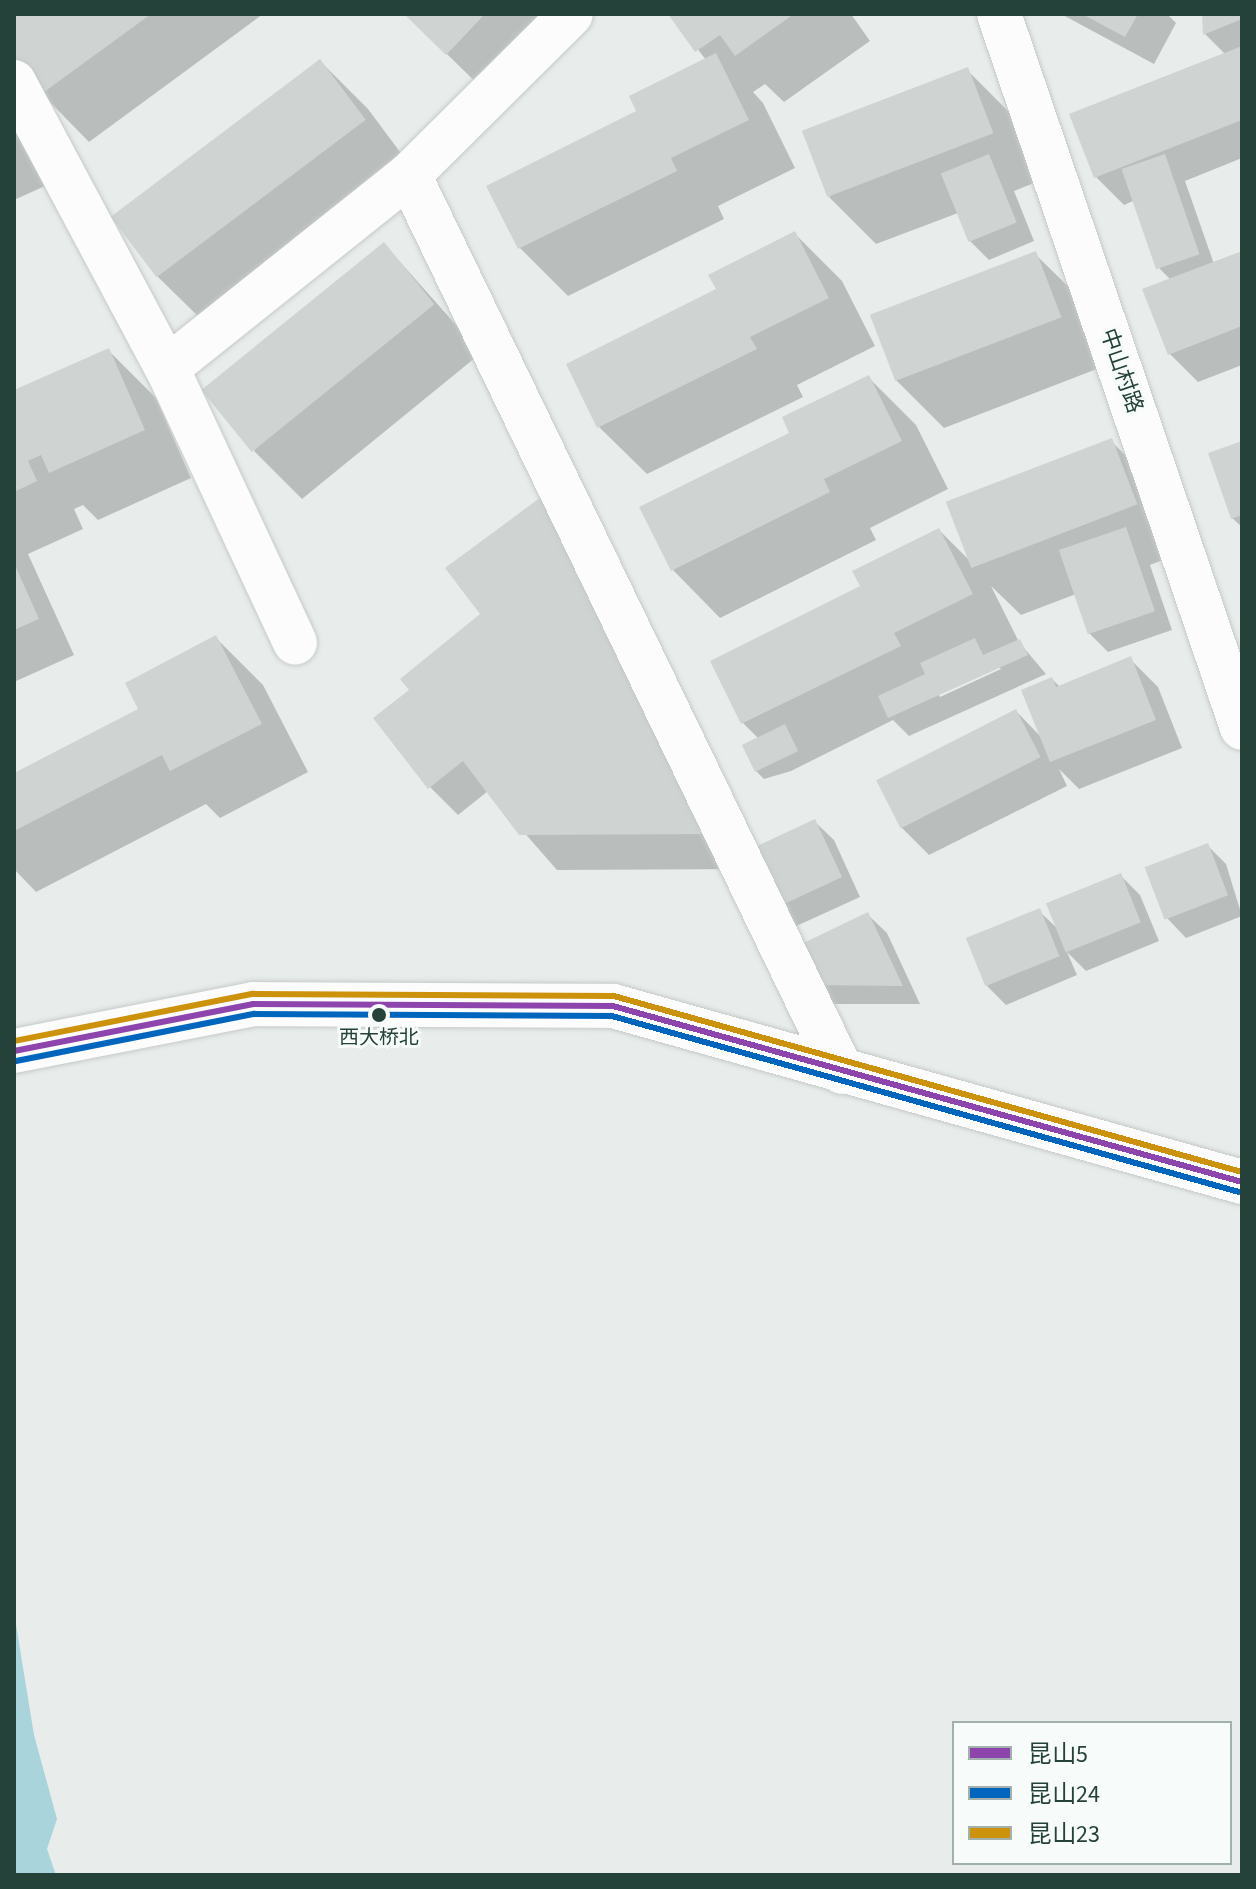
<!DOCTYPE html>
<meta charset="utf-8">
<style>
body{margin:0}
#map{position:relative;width:1256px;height:1889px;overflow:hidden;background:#e8edeb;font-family:"Source Sans 3","Noto Sans SC",sans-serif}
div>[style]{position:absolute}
.water>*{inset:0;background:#a9d4db}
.shadow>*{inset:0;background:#0003}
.building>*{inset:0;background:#cfd4d2;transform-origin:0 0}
.roads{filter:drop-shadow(0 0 2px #c5cac8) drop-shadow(0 0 2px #c5cac8)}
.minor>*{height:44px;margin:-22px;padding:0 22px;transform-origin:22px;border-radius:22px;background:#fcfcfc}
.tertiary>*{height:44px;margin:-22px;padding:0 22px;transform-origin:22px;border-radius:22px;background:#fcfcfc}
.bus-1>*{height:6px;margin:-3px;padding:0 3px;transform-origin:3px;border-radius:3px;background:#8e44ad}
.bus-2>*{height:6px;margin:-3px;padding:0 3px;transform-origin:3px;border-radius:3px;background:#0065bd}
.bus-3>*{height:6px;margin:-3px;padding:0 3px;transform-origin:3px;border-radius:3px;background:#cd920c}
.dots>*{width:22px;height:22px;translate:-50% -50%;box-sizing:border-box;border:4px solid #f7fbf9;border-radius:50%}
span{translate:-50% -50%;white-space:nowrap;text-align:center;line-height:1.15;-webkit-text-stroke:6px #f7fbf9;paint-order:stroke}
.bus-label{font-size:20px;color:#24423a}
.street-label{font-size:22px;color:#24423a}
.frame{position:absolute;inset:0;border:16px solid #24423a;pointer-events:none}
.legend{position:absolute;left:952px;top:1721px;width:280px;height:144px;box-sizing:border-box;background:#f7fbf9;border:2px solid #a3b1ad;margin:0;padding:10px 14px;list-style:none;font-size:24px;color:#24423a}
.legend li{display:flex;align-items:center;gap:16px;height:40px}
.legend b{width:40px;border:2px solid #a3b1ad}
</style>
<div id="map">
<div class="water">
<div style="clip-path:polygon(14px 1612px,34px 1735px,57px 1819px,47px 1849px,56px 1875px,14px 1875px)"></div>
</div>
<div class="shadow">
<div style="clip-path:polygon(18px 14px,263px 14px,89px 142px,42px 94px,14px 56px)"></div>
<div style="clip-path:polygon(406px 14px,579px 14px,495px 101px)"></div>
<div style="clip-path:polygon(671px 14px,851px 14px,870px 41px,784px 102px,765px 84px,753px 92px,763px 103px,795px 168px,718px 206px,724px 219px,568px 296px,520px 248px,489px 187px,639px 112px,706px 60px)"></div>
<div style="clip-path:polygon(1061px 14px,1167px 14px,1176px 23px,1154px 64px)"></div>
<div style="clip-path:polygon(1204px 14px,1242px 14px,1242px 158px,1185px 181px,1214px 264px,1242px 253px,1242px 365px,1198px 382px,1170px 354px,1171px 280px,1159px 268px,1135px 200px,1124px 205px,1096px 177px,1226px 55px,1205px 34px)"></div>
<div style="clip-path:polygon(320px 61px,368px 109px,412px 168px,205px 323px,157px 276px)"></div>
<div style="clip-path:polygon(967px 70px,1015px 118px,1039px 181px,1014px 191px,1034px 241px,989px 260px,970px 241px,958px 213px,876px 244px,829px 197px)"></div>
<div style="clip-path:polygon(14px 95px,56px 181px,14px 200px,16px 142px)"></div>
<div style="clip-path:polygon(795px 234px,842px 281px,875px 346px,797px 385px,803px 397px,647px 474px,599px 427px,718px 290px)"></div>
<div style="clip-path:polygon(384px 244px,481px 353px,302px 499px,254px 451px)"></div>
<div style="clip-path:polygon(1035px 254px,1083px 301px,1107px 365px,944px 428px,896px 380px)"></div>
<div style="clip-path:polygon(108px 350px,156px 398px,191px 478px,98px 520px,83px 505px,74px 509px,83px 529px,28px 554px,74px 655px,14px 682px,14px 392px)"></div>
<div style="clip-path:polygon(868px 377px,916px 425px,948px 489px,870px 528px,876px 540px,720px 618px,673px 570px,792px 434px)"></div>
<div style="clip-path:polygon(evenodd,1111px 441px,1159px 489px,1183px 552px,1150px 565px,1172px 630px,1108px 652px,1089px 633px,1076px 594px,1021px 615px,991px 586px,1019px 642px,1046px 674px,909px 736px,893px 720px,791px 771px,764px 779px,755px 770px,743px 745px,758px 738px,743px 723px,712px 661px,862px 587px,939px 530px,971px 562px,1111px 441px,998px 666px,1001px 669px,940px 697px,938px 693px,998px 666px)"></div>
<div style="clip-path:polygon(1242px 443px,1242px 527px,1232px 518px)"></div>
<div style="clip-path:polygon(216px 638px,263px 685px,308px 772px,220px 818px,206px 804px,36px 892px,14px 869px,14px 775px,141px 710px)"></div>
<div style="clip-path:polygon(1130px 659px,1158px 687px,1182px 748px,1079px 789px,1059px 769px,1067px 786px,929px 855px,901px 827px,1016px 711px,1042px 738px,1052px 679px,1060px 687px)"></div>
<div style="clip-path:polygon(403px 679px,743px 854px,814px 821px,834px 840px,860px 897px,792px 928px,754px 869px,557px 870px,488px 791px,458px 815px,430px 787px,411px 690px)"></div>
<div style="clip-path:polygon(1207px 845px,1226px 864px,1242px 916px,1186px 938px,1167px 918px)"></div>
<div style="clip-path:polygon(1121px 876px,1140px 895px,1159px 941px,1086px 971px,1067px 952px,1077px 975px,1006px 1005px,987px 986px,1039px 911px,1059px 930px)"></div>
<div style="clip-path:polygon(867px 914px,887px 933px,920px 1004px,832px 1004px,813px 984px)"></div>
</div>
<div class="building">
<div style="clip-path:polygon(14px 14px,151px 14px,40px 95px,14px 60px)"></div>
<div style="clip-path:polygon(404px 14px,485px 14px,446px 55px)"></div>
<div style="clip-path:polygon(668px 14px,794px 14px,735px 56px,720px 35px,695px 52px)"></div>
<div style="clip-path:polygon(1082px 14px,1138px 14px,1125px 37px)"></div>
<div style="clip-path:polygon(1202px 14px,1242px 14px,1242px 19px,1203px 35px)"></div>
<div style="clip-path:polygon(1242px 46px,1242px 120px,1094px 178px,1069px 114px)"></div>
<div style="clip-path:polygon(716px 53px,749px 120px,671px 158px,677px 171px,518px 249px,486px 186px,636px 111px,629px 96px)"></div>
<div style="left:320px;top:59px;width:76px;height:262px;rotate:53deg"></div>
<div style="left:968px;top:67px;width:71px;height:178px;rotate:69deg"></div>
<div style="left:989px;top:154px;width:74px;height:52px;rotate:68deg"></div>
<div style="left:1165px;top:154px;width:106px;height:46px;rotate:71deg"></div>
<div style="clip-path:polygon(795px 231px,829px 298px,750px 337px,757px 349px,597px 428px,566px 364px,716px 289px,708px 275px)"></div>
<div style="left:384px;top:242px;width:80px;height:235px;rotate:51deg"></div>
<div style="left:1036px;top:251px;width:71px;height:178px;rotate:69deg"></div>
<div style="clip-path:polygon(1242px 251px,1242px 326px,1168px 355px,1142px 289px)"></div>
<div style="clip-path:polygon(109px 348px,145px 430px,49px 473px,41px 455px,28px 461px,37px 481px,14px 492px,14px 390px)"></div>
<div style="clip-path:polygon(869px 375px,902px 441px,824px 479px,830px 492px,671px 571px,639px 507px,789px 433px,782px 417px)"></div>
<div style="left:1112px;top:438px;width:71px;height:178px;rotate:69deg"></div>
<div style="clip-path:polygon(1242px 441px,1242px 515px,1231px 519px,1208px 453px)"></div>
<div style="clip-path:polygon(541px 497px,717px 834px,519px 835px,463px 761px,428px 789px,373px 718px,409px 690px,400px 679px,480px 614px,445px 568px)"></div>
<div style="left:1126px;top:527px;width:89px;height:71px;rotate:71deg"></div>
<div style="clip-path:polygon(939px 528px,973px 594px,894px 633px,901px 646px,741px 724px,710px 661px,860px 586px,852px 571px)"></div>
<div style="clip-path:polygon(14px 563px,39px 619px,14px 630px)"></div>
<div style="clip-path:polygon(216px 635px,262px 724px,170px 771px,162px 755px,14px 831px,14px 773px,138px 709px,125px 683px)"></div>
<div style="clip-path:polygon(975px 638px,983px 655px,1020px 639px,1028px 655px,888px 718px,878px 696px,925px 674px,920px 663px)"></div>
<div style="clip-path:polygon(1131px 656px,1156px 720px,1050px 762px,1021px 690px,1052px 677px,1056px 687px)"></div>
<div style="left:1016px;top:709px;width:54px;height:157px;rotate:63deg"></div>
<div style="left:785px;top:724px;width:30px;height:48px;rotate:64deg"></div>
<div style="left:815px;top:819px;width:64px;height:78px;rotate:65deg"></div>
<div style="left:1208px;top:843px;width:56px;height:68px;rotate:69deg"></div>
<div style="left:1121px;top:873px;width:53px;height:81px;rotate:68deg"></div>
<div style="left:1040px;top:908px;width:52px;height:80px;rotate:68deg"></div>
<div style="clip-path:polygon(868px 912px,903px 986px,811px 985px,793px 948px)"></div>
</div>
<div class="roads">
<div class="minor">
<div style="left:14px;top:82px;width:324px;rotate:61.9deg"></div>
<div style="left:167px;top:368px;width:310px;rotate:-38.6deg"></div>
<div style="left:409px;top:175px;width:996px;rotate:64.23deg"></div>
<div style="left:409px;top:175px;width:228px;rotate:-44.8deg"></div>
<div style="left:167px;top:368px;width:303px;rotate:65deg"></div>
</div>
<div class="tertiary">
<div style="left:999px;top:14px;width:754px;rotate:71.2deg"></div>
<div style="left:14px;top:1051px;width:244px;rotate:-11.1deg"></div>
<div style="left:253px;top:1004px;width:360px;rotate:0.3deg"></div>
<div style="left:613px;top:1006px;width:653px;rotate:15.63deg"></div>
</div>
</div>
<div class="bus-1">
<div style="left:14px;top:1051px;width:244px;rotate:-11.1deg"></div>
<div style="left:253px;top:1004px;width:360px;rotate:0.3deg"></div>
<div style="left:613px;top:1006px;width:653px;rotate:15.63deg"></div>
</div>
<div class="bus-2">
<div style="left:16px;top:1061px;width:243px;rotate:-11.2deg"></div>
<div style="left:254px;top:1014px;width:358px;rotate:0.3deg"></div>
<div style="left:612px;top:1016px;width:651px;rotate:15.68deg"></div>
</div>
<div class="bus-3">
<div style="left:14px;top:1041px;width:243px;rotate:-11.2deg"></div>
<div style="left:252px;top:994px;width:362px;rotate:0.3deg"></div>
<div style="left:614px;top:996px;width:652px;rotate:15.66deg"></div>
</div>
<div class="dots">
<div style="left:379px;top:1015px;background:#24423a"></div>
</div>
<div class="bus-label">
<span style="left:379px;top:1038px">西大桥北</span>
</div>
<div class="street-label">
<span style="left:1121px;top:371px;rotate:71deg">中山村路</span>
</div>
<div class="frame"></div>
<ul class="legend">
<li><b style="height:10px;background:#8e44ad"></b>昆山5</li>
<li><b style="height:10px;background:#0065bd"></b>昆山24</li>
<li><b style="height:10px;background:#cd920c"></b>昆山23</li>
</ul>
</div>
